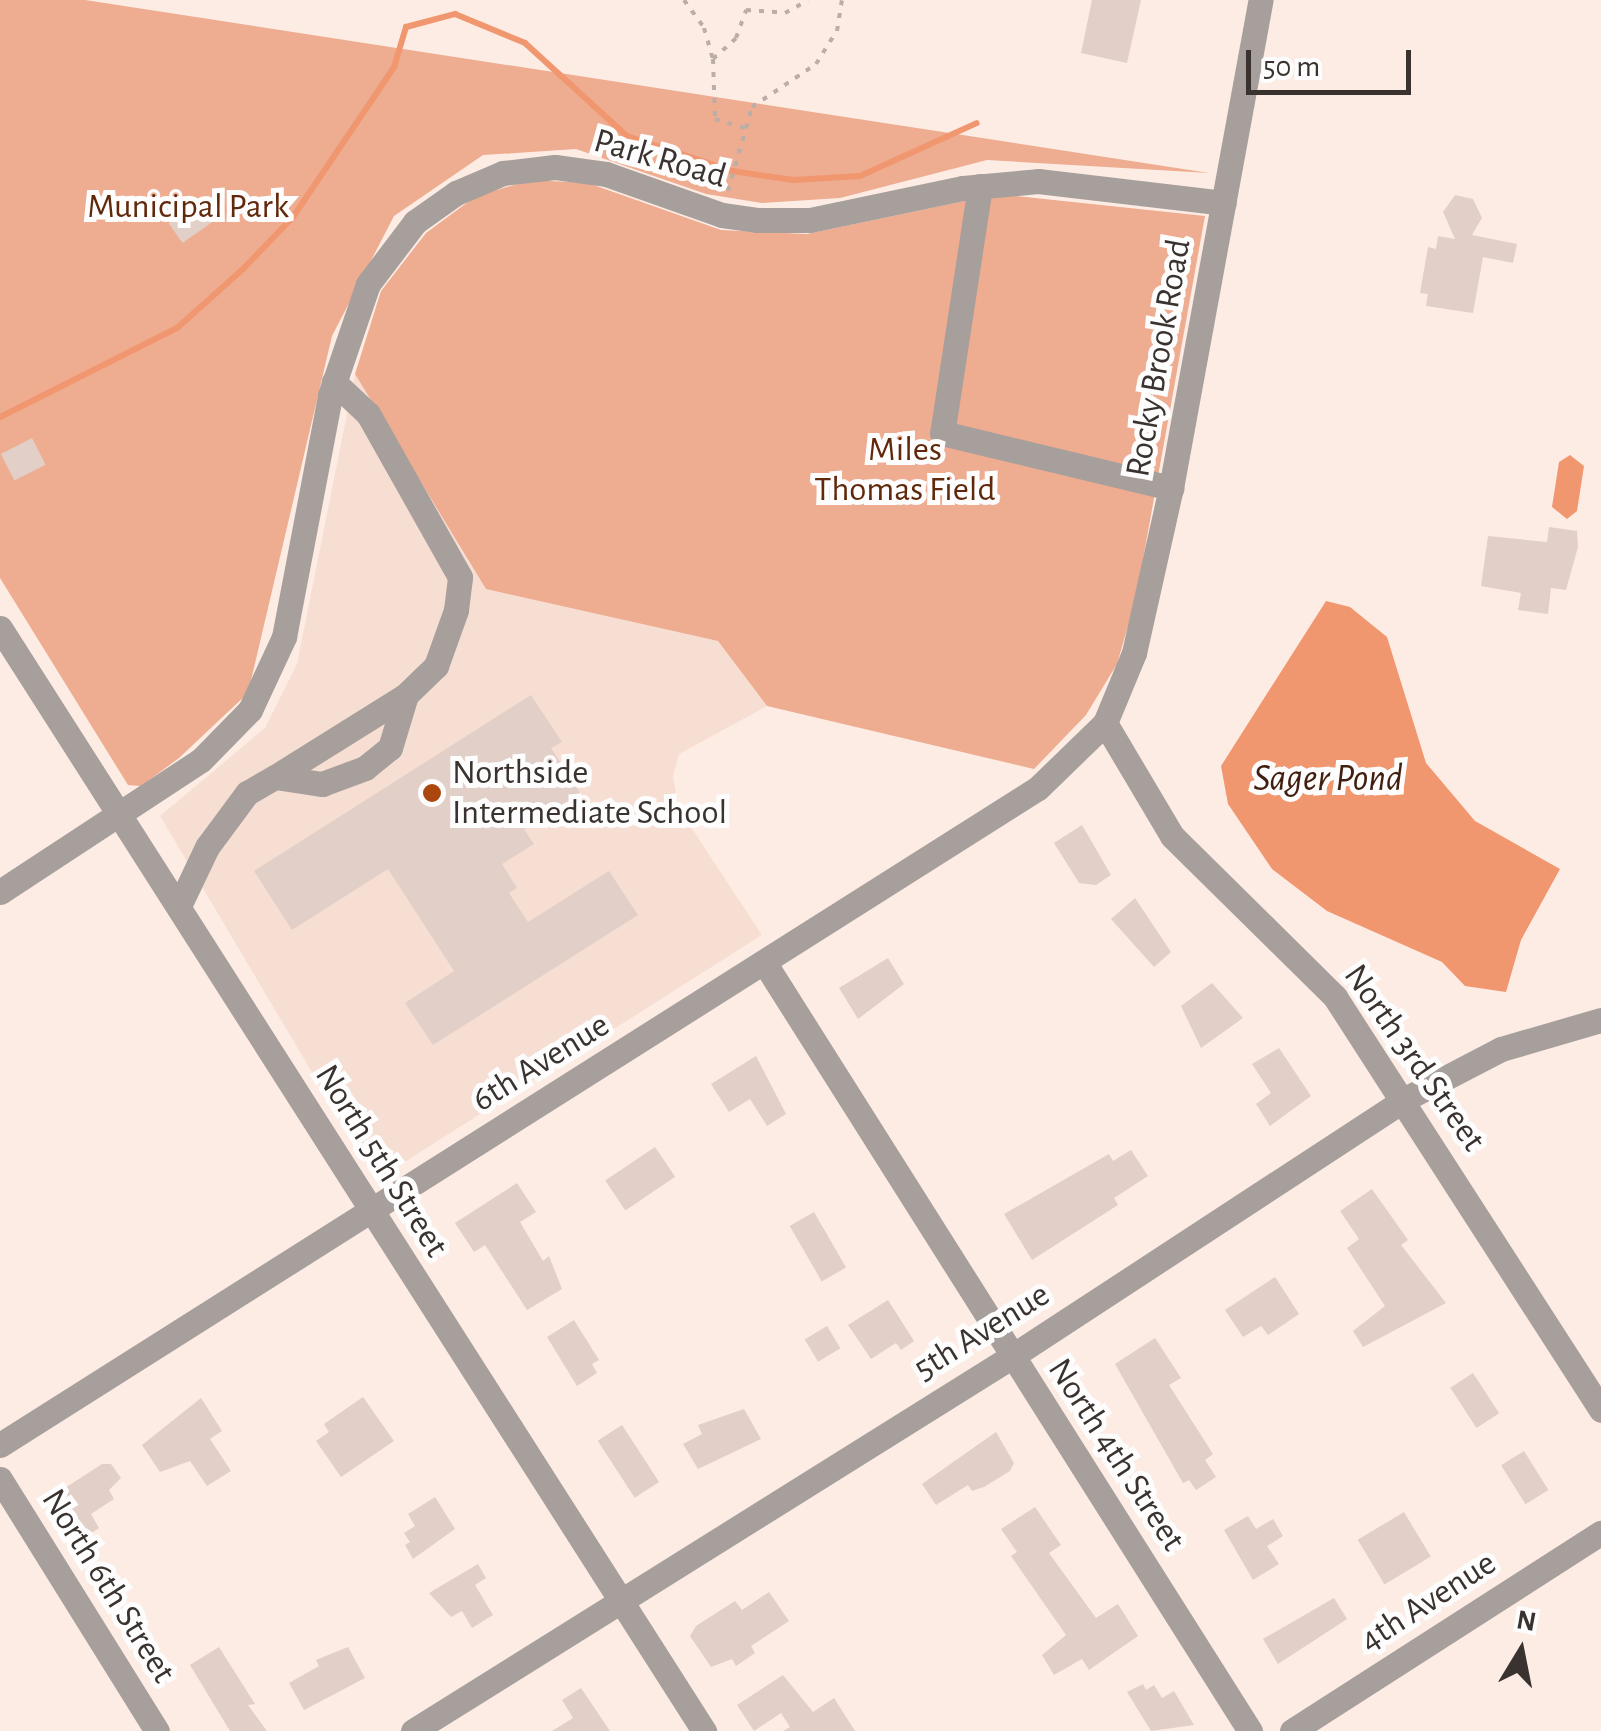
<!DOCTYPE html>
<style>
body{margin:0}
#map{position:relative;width:1601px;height:1731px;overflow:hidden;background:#fdece4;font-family:"Alegreya Sans",sans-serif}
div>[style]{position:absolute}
.built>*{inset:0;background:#f7ded3}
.green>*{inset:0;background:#eeac90}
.water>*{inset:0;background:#f1976f}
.stream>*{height:6px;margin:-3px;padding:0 3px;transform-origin:3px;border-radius:3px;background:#f1976f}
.building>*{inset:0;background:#e1cfc8;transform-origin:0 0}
.path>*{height:4px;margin-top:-2px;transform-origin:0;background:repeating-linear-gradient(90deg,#bbada7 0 5px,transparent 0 13px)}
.minor>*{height:25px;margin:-12.5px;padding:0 12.5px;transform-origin:12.5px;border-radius:12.5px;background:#a79f9c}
.dots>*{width:28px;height:28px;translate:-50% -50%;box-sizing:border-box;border:5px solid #fdfdfd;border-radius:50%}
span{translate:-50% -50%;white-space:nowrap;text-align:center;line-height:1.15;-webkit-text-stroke:10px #fdfdfd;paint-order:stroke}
.street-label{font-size:35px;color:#39322f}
.park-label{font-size:35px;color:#61290c}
.poi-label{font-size:35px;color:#39322f}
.left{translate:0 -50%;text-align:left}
.water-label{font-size:38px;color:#411e0e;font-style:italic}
.north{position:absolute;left:1471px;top:1601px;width:100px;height:100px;-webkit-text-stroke:8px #fdfdfd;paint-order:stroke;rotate:10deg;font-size:28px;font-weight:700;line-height:40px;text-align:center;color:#39322f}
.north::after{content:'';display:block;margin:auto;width:35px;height:45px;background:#39322f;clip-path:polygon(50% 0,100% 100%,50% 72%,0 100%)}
.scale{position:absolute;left:1246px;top:50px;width:165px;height:45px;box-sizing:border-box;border:5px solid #39322f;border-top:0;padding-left:12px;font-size:30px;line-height:35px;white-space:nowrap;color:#39322f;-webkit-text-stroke:8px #fdfdfd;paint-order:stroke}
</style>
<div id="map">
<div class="built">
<div style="clip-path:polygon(355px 374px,486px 589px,718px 641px,767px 706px,679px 754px,673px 777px,679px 809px,762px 935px,376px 1180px,160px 816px,265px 728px,297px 664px)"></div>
</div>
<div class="green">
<div style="clip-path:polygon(0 0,85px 0,1209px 173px,987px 160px,840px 198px,762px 203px,706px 194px,576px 149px,483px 155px,394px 216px,332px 336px,248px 693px,179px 758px,141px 786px,128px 785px,0 578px)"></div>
<div style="clip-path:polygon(531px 180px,588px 183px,721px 230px,807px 234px,997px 194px,1205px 216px,1136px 598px,1117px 664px,1086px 715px,1034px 769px,767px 706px,718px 641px,486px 589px,355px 374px,381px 291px,426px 233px,476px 196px)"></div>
</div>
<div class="water">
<div style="clip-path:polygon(1570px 455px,1584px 466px,1577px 511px,1567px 519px,1552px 507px,1559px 462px)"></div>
<div style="clip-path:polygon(1326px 601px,1350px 607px,1387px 637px,1426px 763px,1475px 821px,1560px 869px,1521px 940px,1506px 992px,1465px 986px,1442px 962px,1327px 911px,1272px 869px,1228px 804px,1221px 766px)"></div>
</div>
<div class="stream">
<div style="left:0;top:417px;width:198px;rotate:-26.7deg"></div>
<div style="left:177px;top:328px;width:89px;rotate:-41.8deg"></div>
<div style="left:243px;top:269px;width:72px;rotate:-46.1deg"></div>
<div style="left:293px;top:217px;width:181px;rotate:-56deg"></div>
<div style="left:394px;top:67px;width:42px;rotate:-73.3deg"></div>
<div style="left:406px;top:27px;width:51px;rotate:-14.9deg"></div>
<div style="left:455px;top:14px;width:76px;rotate:22.5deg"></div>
<div style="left:525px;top:43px;width:138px;rotate:42.4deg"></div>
<div style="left:627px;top:136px;width:111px;rotate:18.4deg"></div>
<div style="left:732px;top:171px;width:62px;rotate:8.4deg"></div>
<div style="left:793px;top:180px;width:67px;rotate:-3.4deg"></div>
<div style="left:860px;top:176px;width:128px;rotate:-24.4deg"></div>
</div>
<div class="building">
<div style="clip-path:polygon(1092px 0,1141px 0,1127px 63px,1081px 53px)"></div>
<div style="clip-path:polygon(1455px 195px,1473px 199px,1482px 218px,1472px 235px,1517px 244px,1513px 263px,1483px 257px,1473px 313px,1426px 306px,1428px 294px,1420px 293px,1428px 247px,1436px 249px,1438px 236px,1455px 239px,1443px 212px)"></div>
<div style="left:199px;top:202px;width:24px;height:37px;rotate:55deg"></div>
<div style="left:32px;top:438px;width:30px;height:35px;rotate:63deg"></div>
<div style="clip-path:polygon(1549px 527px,1577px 531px,1578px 547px,1566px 590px,1551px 588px,1548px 614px,1518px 610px,1521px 593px,1481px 586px,1488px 536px,1547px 542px)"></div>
<div style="clip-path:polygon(531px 695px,562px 742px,551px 748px,580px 793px,524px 829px,534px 844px,502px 864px,517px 888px,509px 893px,528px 922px,609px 871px,638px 915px,433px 1045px,405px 1003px,454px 971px,388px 869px,292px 930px,254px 871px)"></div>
<div style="clip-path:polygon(1082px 825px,1111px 875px,1096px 885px,1079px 883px,1054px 843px)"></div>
<div style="clip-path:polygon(1135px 898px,1171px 952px,1154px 967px,1111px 919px)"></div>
<div style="clip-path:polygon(888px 958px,904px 984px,858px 1019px,839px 988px)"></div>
<div style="clip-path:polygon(1212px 983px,1243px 1018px,1201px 1048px,1181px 1006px)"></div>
<div style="clip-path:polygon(1279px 1048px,1311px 1096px,1270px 1126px,1256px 1104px,1271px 1093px,1252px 1064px)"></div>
<div style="clip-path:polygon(756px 1056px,786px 1114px,767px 1126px,750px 1099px,729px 1112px,711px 1084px)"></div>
<div style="left:655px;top:1147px;width:36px;height:60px;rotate:56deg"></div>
<div style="clip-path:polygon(1131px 1150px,1148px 1176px,1114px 1198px,1118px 1205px,1032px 1260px,1004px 1214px,1109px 1154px,1113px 1161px)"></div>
<div style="clip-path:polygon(517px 1183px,536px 1212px,520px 1222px,543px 1261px,549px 1256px,562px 1289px,527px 1310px,485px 1245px,474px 1252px,455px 1223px)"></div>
<div style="clip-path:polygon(1372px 1189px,1408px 1240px,1401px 1245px,1446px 1303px,1363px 1347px,1353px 1331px,1385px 1306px,1347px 1248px,1359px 1239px,1340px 1211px)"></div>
<div style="left:814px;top:1212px;width:64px;height:28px;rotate:60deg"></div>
<div style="clip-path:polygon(1275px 1277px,1299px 1314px,1268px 1335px,1261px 1326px,1243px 1337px,1225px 1310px)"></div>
<div style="clip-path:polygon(888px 1300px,914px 1341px,901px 1350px,896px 1343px,871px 1359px,848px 1325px)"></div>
<div style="clip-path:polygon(574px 1320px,599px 1360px,592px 1364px,597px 1373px,577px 1386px,547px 1337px)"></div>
<div style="left:827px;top:1326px;width:26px;height:26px;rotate:59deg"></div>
<div style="clip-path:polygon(1155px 1338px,1181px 1378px,1169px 1385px,1213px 1454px,1205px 1460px,1216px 1477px,1196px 1490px,1189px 1480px,1183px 1483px,1115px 1364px)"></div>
<div style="left:1473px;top:1373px;width:48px;height:27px;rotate:57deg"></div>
<div style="clip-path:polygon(363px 1397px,394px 1441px,341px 1477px,316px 1441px,329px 1432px,324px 1424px)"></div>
<div style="clip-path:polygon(201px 1398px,222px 1431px,210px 1439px,231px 1471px,207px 1486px,190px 1461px,160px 1472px,142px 1445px)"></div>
<div style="clip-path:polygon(744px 1409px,761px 1439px,698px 1469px,683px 1444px,702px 1434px,698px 1425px)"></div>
<div style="left:622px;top:1425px;width:68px;height:29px;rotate:57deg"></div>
<div style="clip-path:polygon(996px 1432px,1014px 1463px,1010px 1471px,984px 1487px,972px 1491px,968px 1485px,936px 1505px,922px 1484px)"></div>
<div style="left:1524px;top:1451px;width:46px;height:27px;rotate:58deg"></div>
<div style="clip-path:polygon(102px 1464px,111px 1464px,121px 1478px,109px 1490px,114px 1499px,91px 1514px,99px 1528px,79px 1541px,51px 1497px)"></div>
<div style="clip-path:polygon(435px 1497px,455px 1529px,413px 1559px,405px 1545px,410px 1542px,404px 1533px,415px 1526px,408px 1514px)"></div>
<div style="clip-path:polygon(1035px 1507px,1061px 1545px,1049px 1553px,1096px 1618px,1118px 1604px,1138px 1636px,1089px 1670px,1082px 1659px,1054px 1675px,1042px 1655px,1066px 1635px,1011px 1556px,1017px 1552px,1001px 1529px)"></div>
<div style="left:1404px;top:1512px;width:52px;height:54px;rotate:59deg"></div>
<div style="clip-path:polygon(1248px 1516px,1256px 1529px,1273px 1519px,1283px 1536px,1267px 1546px,1279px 1564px,1253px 1580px,1224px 1530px)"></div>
<div style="clip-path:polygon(478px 1564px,486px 1578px,475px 1585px,493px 1615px,472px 1628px,462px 1611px,451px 1617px,429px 1593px)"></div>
<div style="clip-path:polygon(769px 1592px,789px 1621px,751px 1646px,755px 1653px,736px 1666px,732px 1659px,711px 1667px,690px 1636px,696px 1626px,735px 1601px,742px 1610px)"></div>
<div style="clip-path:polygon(1334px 1598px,1347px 1619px,1278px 1664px,1263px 1639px)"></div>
<div style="clip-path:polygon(219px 1647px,255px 1704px,248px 1705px,267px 1731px,230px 1731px,190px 1665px)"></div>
<div style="clip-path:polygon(348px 1647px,365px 1678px,304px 1710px,289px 1683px,319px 1666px,316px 1660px)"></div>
<div style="clip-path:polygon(783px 1675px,813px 1712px,834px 1698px,855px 1731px,783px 1731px,790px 1727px,781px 1713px,754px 1731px,737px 1705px)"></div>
<div style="clip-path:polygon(1143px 1684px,1146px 1690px,1154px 1685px,1162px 1698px,1174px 1691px,1194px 1725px,1151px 1731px,1127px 1692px)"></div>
<div style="clip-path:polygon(581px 1688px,610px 1731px,552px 1731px,573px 1718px,562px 1700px)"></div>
</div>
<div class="path">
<div style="left:684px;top:0;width:34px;rotate:54deg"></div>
<div style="left:704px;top:28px;width:32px;rotate:74deg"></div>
<div style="left:713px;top:59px;width:60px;rotate:88.1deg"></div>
<div style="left:715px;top:119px;width:31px;rotate:17deg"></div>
<div style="left:713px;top:59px;width:31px;rotate:-42deg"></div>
<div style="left:736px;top:38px;width:30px;rotate:-70deg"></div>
<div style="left:746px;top:10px;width:39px;rotate:4deg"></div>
<div style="left:785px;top:13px;width:26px;rotate:-29deg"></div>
<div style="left:728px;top:191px;width:87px;rotate:-74.1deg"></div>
<div style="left:752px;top:107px;width:77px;rotate:-33.9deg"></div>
<div style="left:816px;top:64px;width:39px;rotate:-58deg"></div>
<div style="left:837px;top:31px;width:31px;rotate:-81deg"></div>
</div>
<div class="minor">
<div style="left:980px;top:186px;width:250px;rotate:98.7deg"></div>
<div style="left:942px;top:433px;width:236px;rotate:13.5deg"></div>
<div style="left:0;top:628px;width:1309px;rotate:57.45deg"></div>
<div style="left:1105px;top:723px;width:131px;rotate:59.3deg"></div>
<div style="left:1172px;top:836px;width:229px;rotate:44.6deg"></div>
<div style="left:1335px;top:997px;width:491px;rotate:57.2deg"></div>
<div style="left:275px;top:777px;width:155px;rotate:-32deg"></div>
<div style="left:0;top:892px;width:240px;rotate:-33.3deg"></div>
<div style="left:201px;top:760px;width:70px;rotate:-45.6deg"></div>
<div style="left:250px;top:710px;width:81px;rotate:-65deg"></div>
<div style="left:284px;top:637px;width:246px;rotate:-79.2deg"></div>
<div style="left:330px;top:395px;width:117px;rotate:-71.1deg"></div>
<div style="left:368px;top:284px;width:78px;rotate:-52.8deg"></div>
<div style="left:415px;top:222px;width:50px;rotate:-35.3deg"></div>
<div style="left:456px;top:193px;width:51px;rotate:-23.1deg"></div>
<div style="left:503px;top:173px;width:52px;rotate:-6.6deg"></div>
<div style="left:555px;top:167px;width:51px;rotate:7.8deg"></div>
<div style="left:606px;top:174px;width:123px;rotate:19.5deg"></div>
<div style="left:722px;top:215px;width:35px;rotate:8deg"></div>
<div style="left:757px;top:220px;width:53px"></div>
<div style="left:810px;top:220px;width:156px;rotate:-11.8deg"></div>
<div style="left:963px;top:188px;width:75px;rotate:-5.3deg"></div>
<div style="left:1038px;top:181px;width:187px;rotate:6.7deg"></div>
<div style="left:179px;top:906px;width:65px;rotate:-64.6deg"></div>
<div style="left:207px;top:847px;width:67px;rotate:-53.5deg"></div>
<div style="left:247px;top:793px;width:32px;rotate:-30deg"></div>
<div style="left:275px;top:777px;width:48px;rotate:8.5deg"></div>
<div style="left:322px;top:784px;width:46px;rotate:-20.4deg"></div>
<div style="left:365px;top:768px;width:32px;rotate:-39deg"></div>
<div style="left:390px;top:748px;width:55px;rotate:-73.2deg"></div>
<div style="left:406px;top:695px;width:42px;rotate:-44deg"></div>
<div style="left:436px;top:666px;width:59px;rotate:-70.3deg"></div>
<div style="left:456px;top:610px;width:33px;rotate:-83deg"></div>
<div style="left:460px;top:577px;width:187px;rotate:-119.4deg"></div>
<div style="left:368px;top:414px;width:47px;rotate:-136.7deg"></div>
<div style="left:764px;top:962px;width:910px;rotate:57.71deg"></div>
<div style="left:0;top:1445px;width:1228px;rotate:-32.33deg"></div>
<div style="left:1038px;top:788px;width:93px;rotate:-44.1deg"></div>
<div style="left:1105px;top:723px;width:76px;rotate:-67.5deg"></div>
<div style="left:1134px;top:653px;width:169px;rotate:-77.4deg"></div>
<div style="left:1171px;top:488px;width:496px;rotate:-79.6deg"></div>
<div style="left:0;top:1479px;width:297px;rotate:58.1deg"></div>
<div style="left:413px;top:1731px;width:705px;rotate:-32.02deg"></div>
<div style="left:1011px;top:1357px;width:471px;rotate:-33.2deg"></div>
<div style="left:1405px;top:1099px;width:108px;rotate:-27.5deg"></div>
<div style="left:1501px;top:1049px;width:104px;rotate:-16.2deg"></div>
<div style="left:1292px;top:1731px;width:367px;rotate:-32.7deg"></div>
</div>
<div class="dots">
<div style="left:432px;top:793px;background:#aa460e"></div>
</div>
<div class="street-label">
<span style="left:660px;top:159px;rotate:16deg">Park Road</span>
<span style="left:1159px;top:358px;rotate:-80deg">Rocky Brook Road</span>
<span style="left:1414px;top:1058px;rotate:55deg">North 3rd Street</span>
<span style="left:541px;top:1063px;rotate:-32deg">6th Avenue</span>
<span style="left:381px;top:1161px;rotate:58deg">North 5th Street</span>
<span style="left:982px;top:1332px;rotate:-32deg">5th Avenue</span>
<span style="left:1116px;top:1455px;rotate:57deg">North 4th Street</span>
<span style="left:108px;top:1586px;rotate:58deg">North 6th Street</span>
<span style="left:1428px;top:1602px;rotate:-33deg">4th Avenue</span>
</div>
<div class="park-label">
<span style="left:188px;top:207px">Municipal Park</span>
<span style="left:905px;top:470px">Miles<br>Thomas Field</span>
</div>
<div class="poi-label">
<span class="left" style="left:452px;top:793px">Northside<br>Intermediate School</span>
</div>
<div class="water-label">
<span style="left:1328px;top:780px">Sager Pond</span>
</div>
<div class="north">N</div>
<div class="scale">50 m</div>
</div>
